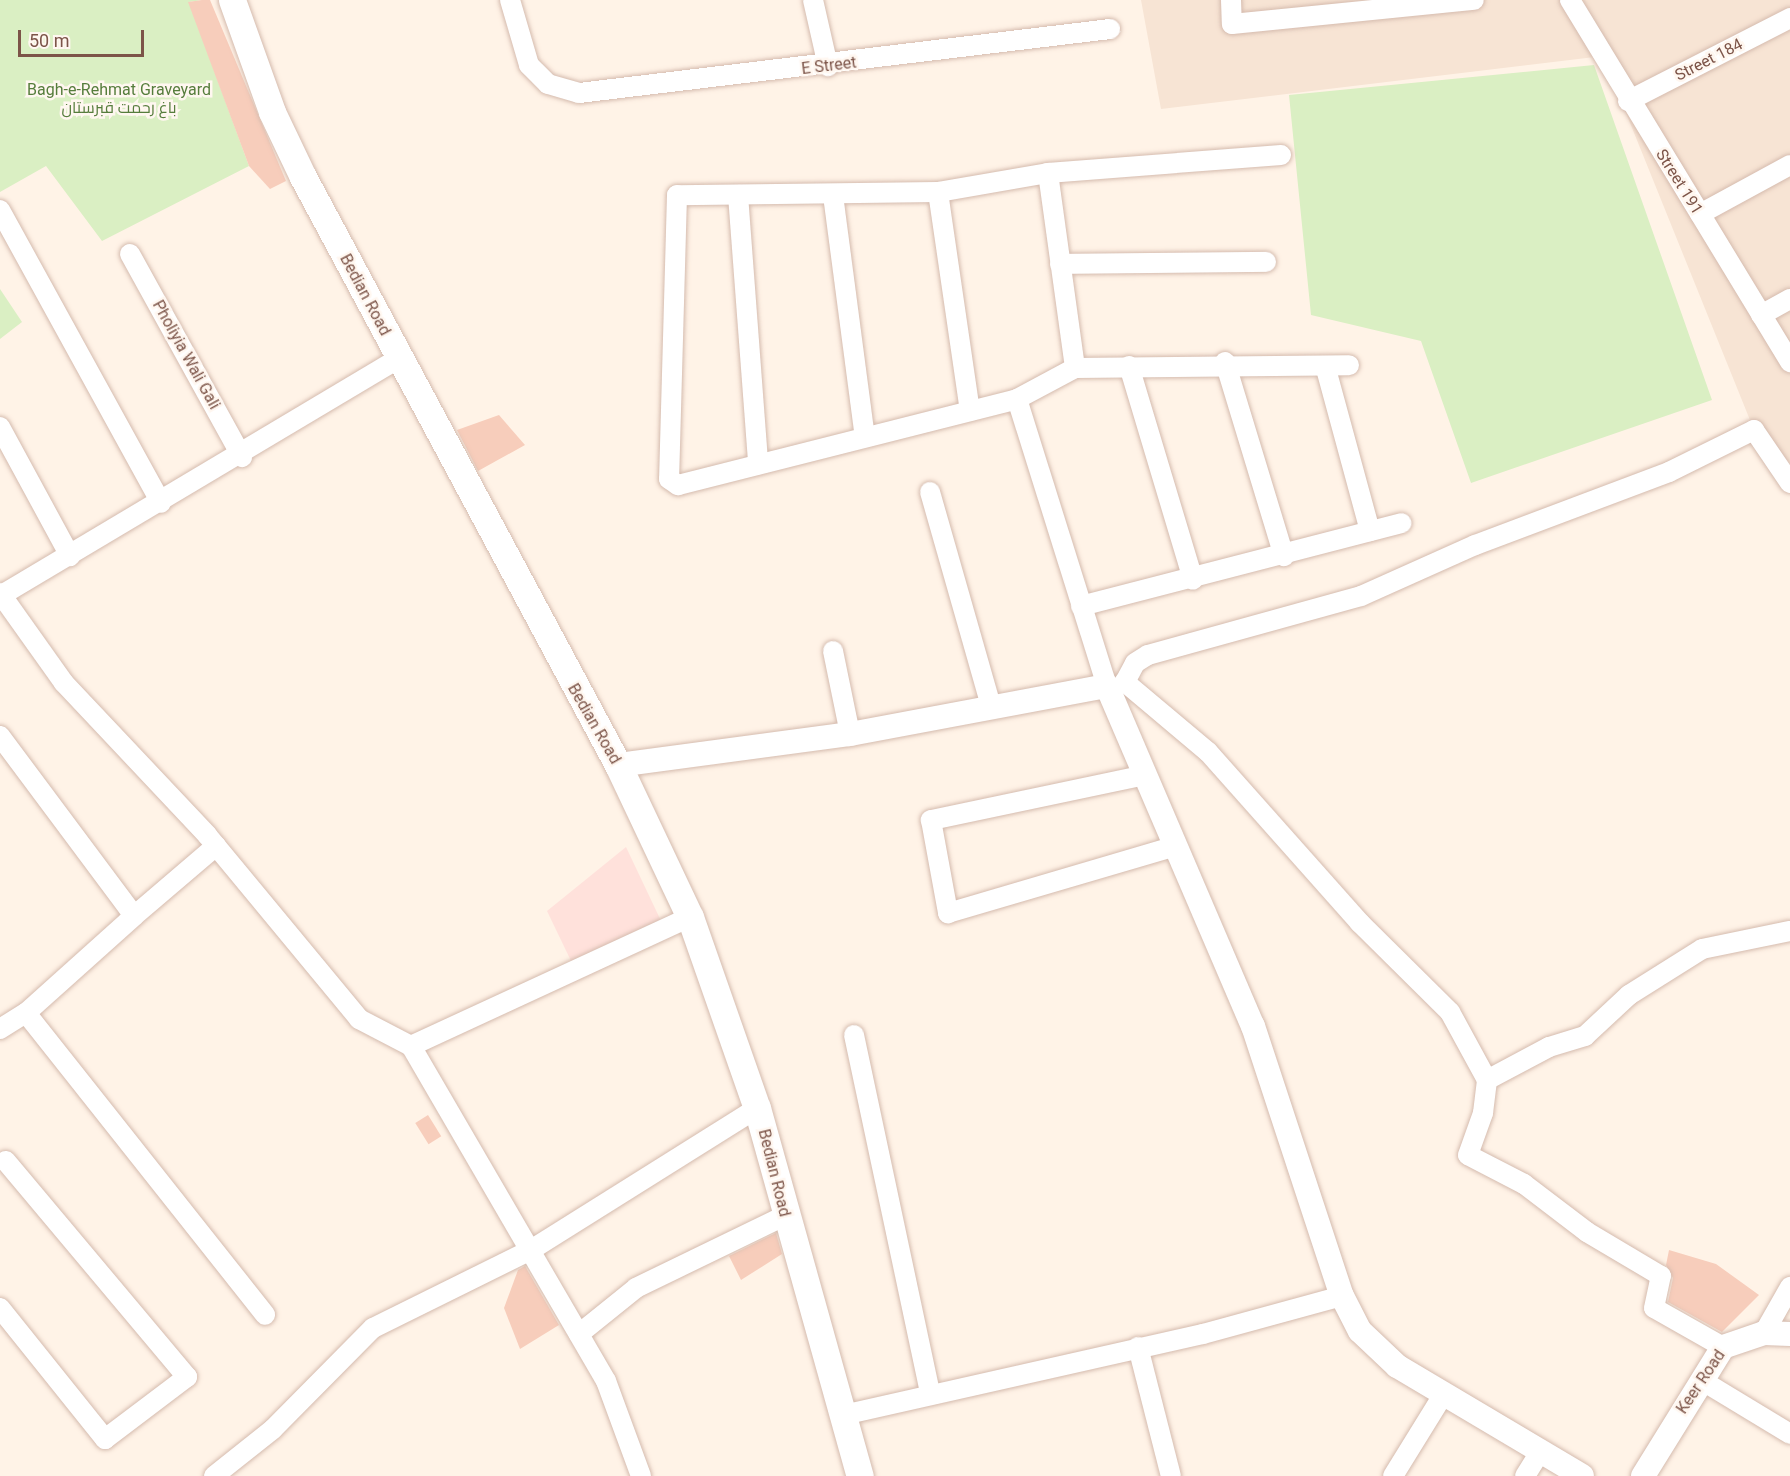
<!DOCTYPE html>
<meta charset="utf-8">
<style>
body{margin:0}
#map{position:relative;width:1790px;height:1476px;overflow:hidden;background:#fff3e7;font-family:Roboto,Cairo,sans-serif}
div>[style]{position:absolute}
.residential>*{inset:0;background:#f7e4d4}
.commercial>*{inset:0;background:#ffe1db}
.green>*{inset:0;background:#daefc3}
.building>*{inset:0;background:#f7cdbb;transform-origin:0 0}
.roads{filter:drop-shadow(0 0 2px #d5bbae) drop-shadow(0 0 2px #d5bbae)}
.minor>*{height:20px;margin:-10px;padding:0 10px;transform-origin:10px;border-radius:10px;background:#fff}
.tertiary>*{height:24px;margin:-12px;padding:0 12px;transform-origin:12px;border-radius:12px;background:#fff}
.secondary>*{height:27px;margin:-13.5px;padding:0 13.5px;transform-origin:13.5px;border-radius:13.5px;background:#fff}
span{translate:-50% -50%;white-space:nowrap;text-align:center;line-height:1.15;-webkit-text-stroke:5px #fff7f0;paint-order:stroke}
.street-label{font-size:16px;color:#7c5448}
.park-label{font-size:16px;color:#567d3c}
.scale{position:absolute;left:18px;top:30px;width:126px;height:27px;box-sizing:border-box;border:3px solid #7c5448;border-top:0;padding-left:8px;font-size:18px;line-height:21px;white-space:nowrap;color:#7c5448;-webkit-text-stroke:4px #fff7f0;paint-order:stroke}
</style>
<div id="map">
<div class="residential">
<div style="clip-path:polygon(1141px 0,1790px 0,1790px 463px,1754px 430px,1603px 56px,1161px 109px)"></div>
</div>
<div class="commercial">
<div style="clip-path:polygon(626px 847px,662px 923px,572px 963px,547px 911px)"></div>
</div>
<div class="green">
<div style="clip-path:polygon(0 0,202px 0,189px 2px,249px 166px,102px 241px,46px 166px,0 192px)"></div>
<div style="clip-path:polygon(1594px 65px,1712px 400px,1471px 483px,1421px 341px,1311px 315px,1289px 95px)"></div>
<div style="clip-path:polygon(0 289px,22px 322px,0 339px)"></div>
</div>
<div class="building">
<div style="clip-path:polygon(202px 0,210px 0,286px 181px,270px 189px,249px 166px,188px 2px)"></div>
<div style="clip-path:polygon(499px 415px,525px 445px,478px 471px,457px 430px)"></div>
<div style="left:428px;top:1115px;width:25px;height:15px;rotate:58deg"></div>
<div style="clip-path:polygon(776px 1233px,782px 1254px,741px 1280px,729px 1256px)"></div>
<div style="clip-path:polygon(1669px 1250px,1716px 1264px,1759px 1295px,1722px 1332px,1668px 1302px,1673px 1278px,1666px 1265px)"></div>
<div style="clip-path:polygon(525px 1266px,559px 1325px,520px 1349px,504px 1308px,518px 1270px)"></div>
</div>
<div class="roads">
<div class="minor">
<div style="left:510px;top:0;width:68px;rotate:73.7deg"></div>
<div style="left:529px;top:65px;width:27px;rotate:45deg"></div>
<div style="left:548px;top:84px;width:32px;rotate:16deg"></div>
<div style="left:579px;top:93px;width:535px;rotate:-6.87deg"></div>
<div style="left:813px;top:0;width:68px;rotate:77.2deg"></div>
<div style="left:1231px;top:0;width:24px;rotate:88deg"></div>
<div style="left:1232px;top:24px;width:243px;rotate:-5.7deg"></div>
<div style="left:1570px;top:0;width:424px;rotate:58.7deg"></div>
<div style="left:1628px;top:101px;width:182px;rotate:-27.1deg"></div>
<div style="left:1281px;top:155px;width:234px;rotate:175.6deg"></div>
<div style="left:1048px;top:173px;width:112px;rotate:170.2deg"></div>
<div style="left:938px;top:192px;width:261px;rotate:179.3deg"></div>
<div style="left:677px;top:195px;width:284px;rotate:91.6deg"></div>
<div style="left:669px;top:479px;width:11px;rotate:34deg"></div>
<div style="left:678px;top:485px;width:350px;rotate:-14.2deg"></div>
<div style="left:1017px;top:399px;width:66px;rotate:-28.1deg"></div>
<div style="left:1075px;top:368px;width:274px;rotate:-0.6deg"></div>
<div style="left:1048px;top:173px;width:197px;rotate:82.1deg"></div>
<div style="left:938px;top:192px;width:221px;rotate:81.7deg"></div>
<div style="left:738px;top:195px;width:270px;rotate:85.7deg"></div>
<div style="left:833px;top:195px;width:244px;rotate:82.5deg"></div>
<div style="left:0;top:210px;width:334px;rotate:61.2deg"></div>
<div style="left:1700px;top:214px;width:102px;rotate:-28.6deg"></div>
<div style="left:130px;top:254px;width:232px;rotate:61.1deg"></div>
<div style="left:1060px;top:264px;width:206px;rotate:-0.6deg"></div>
<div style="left:1761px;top:315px;width:33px;rotate:-29deg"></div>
<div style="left:1225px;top:362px;width:203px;rotate:73.1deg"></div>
<div style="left:1129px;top:366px;width:223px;rotate:73.3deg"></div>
<div style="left:1326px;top:369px;width:168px;rotate:74.8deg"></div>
<div style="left:1017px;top:399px;width:301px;rotate:72.6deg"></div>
<div style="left:0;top:427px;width:147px;rotate:61.5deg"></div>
<div style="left:930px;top:492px;width:223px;rotate:74.1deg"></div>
<div style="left:0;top:593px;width:110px;rotate:54.6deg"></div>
<div style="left:64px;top:683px;width:209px;rotate:46.7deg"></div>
<div style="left:207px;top:835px;width:239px;rotate:50.4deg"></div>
<div style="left:359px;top:1019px;width:59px;rotate:27.4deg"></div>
<div style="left:0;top:596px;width:463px;rotate:-30.8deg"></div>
<div style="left:1081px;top:606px;width:331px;rotate:-14.5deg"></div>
<div style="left:833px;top:651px;width:85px;rotate:78.4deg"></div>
<div style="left:0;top:736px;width:224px;rotate:53.3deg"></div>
<div style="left:134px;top:916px;width:108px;rotate:-40.5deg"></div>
<div style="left:1145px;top:775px;width:219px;rotate:168.1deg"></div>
<div style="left:931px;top:820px;width:95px;rotate:79.6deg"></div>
<div style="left:948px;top:913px;width:237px;rotate:-16.4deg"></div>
<div style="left:26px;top:1013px;width:385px;rotate:51.6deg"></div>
<div style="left:0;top:1029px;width:31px;rotate:-32deg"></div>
<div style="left:26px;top:1013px;width:145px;rotate:-41.9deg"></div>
<div style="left:854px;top:1035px;width:366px;rotate:78deg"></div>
<div style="left:1487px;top:1080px;width:70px;rotate:-28deg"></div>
<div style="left:1549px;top:1047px;width:38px;rotate:-17deg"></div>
<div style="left:1585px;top:1036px;width:60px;rotate:-43deg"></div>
<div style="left:1629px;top:995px;width:86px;rotate:-32.2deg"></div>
<div style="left:1702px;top:949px;width:90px;rotate:-11.6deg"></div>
<div style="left:0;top:1308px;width:168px;rotate:51.3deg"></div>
<div style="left:105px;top:1439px;width:103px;rotate:-37.1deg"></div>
<div style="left:187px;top:1377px;width:282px;rotate:-130deg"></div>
<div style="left:1764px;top:1333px;width:53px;rotate:-60.5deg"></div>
<div style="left:579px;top:1334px;width:73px;rotate:-38.9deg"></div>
<div style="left:636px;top:1288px;width:165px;rotate:-25.9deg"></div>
<div style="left:1138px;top:1347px;width:133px;rotate:75.7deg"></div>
<div style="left:1723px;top:1347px;width:79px;rotate:-150.5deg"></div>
<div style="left:1654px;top:1308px;width:33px;rotate:-78deg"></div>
<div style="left:1661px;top:1276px;width:86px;rotate:-149.3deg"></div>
<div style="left:1587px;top:1232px;width:79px;rotate:-142.7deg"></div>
<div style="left:1524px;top:1184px;width:63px;rotate:-152.6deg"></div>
<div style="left:1468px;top:1155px;width:45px;rotate:-70.3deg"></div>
<div style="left:1483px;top:1113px;width:33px;rotate:-83deg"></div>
<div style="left:1487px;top:1080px;width:77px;rotate:-118.6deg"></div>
<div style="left:1450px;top:1012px;width:127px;rotate:-135.3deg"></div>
<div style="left:1360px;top:923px;width:229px;rotate:-131.6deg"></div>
<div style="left:1208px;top:752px;width:109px;rotate:-139.9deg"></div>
<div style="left:1125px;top:682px;width:21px;rotate:-62deg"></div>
<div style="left:1135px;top:663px;width:15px;rotate:-32deg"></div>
<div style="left:1148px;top:655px;width:221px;rotate:-15.5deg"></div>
<div style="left:1361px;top:596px;width:125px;rotate:-24.1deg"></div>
<div style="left:1475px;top:545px;width:207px;rotate:-20.6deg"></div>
<div style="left:1669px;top:472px;width:95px;rotate:-26.3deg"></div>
<div style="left:1754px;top:430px;width:64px;rotate:55.8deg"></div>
<div style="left:1701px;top:1380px;width:104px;rotate:31.2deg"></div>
<div style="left:843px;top:1415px;width:369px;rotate:-12.7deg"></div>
<div style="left:1203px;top:1334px;width:144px;rotate:-15.3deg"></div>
<div style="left:214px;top:1476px;width:75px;rotate:-38.5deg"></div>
<div style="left:273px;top:1429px;width:142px;rotate:-45.3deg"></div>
<div style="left:373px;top:1328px;width:176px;rotate:-26.3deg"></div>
<div style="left:531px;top:1250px;width:267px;rotate:-32.1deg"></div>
<div style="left:641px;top:1476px;width:101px;rotate:-110.2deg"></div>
<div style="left:606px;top:1381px;width:388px;rotate:-120.2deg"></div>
<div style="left:411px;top:1046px;width:307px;rotate:-24.8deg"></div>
<div style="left:1393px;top:1476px;width:95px;rotate:-58.3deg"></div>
<div style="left:1525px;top:1476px;width:28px;rotate:-58deg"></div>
</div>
<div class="tertiary">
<div style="left:618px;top:765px;width:234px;rotate:-7.6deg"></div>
<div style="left:850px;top:734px;width:261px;rotate:-10.6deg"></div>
<div style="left:1107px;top:686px;width:370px;rotate:66.8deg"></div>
<div style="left:1253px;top:1026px;width:284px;rotate:71.8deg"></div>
<div style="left:1342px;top:1296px;width:39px;rotate:63deg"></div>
<div style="left:1360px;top:1331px;width:51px;rotate:43.4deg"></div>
<div style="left:1397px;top:1366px;width:215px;rotate:30.7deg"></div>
<div style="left:1643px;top:1476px;width:152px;rotate:-58.2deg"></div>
<div style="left:1723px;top:1347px;width:43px;rotate:-18.9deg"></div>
<div style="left:1764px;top:1333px;width:26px;rotate:2deg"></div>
</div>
<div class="secondary">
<div style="left:232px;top:0;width:119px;rotate:70.3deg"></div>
<div style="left:272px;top:112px;width:72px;rotate:64.5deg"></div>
<div style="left:303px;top:177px;width:667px;rotate:61.82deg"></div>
<div style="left:618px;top:765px;width:168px;rotate:64.7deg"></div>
<div style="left:690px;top:917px;width:202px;rotate:70.7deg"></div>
<div style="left:757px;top:1108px;width:382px;rotate:74.4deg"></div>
</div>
</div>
<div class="street-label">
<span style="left:1709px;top:60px;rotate:-27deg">Street 184</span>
<span style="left:829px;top:66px;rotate:-7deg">E Street</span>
<span style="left:1679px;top:182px;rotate:58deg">Street 191</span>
<span style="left:365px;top:295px;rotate:62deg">Bedian Road</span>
<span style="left:186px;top:355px;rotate:61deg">Pholiyia Wali Gali</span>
<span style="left:594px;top:724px;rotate:60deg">Bedian Road</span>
<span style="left:774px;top:1173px;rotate:76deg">Bedian Road</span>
<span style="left:1701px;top:1382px;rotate:-56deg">Keer Road</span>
</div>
<div class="park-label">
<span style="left:119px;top:99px">Bagh-e-Rehmat Graveyard<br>باغ رحمت قبرستان</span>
</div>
<div class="scale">50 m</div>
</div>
